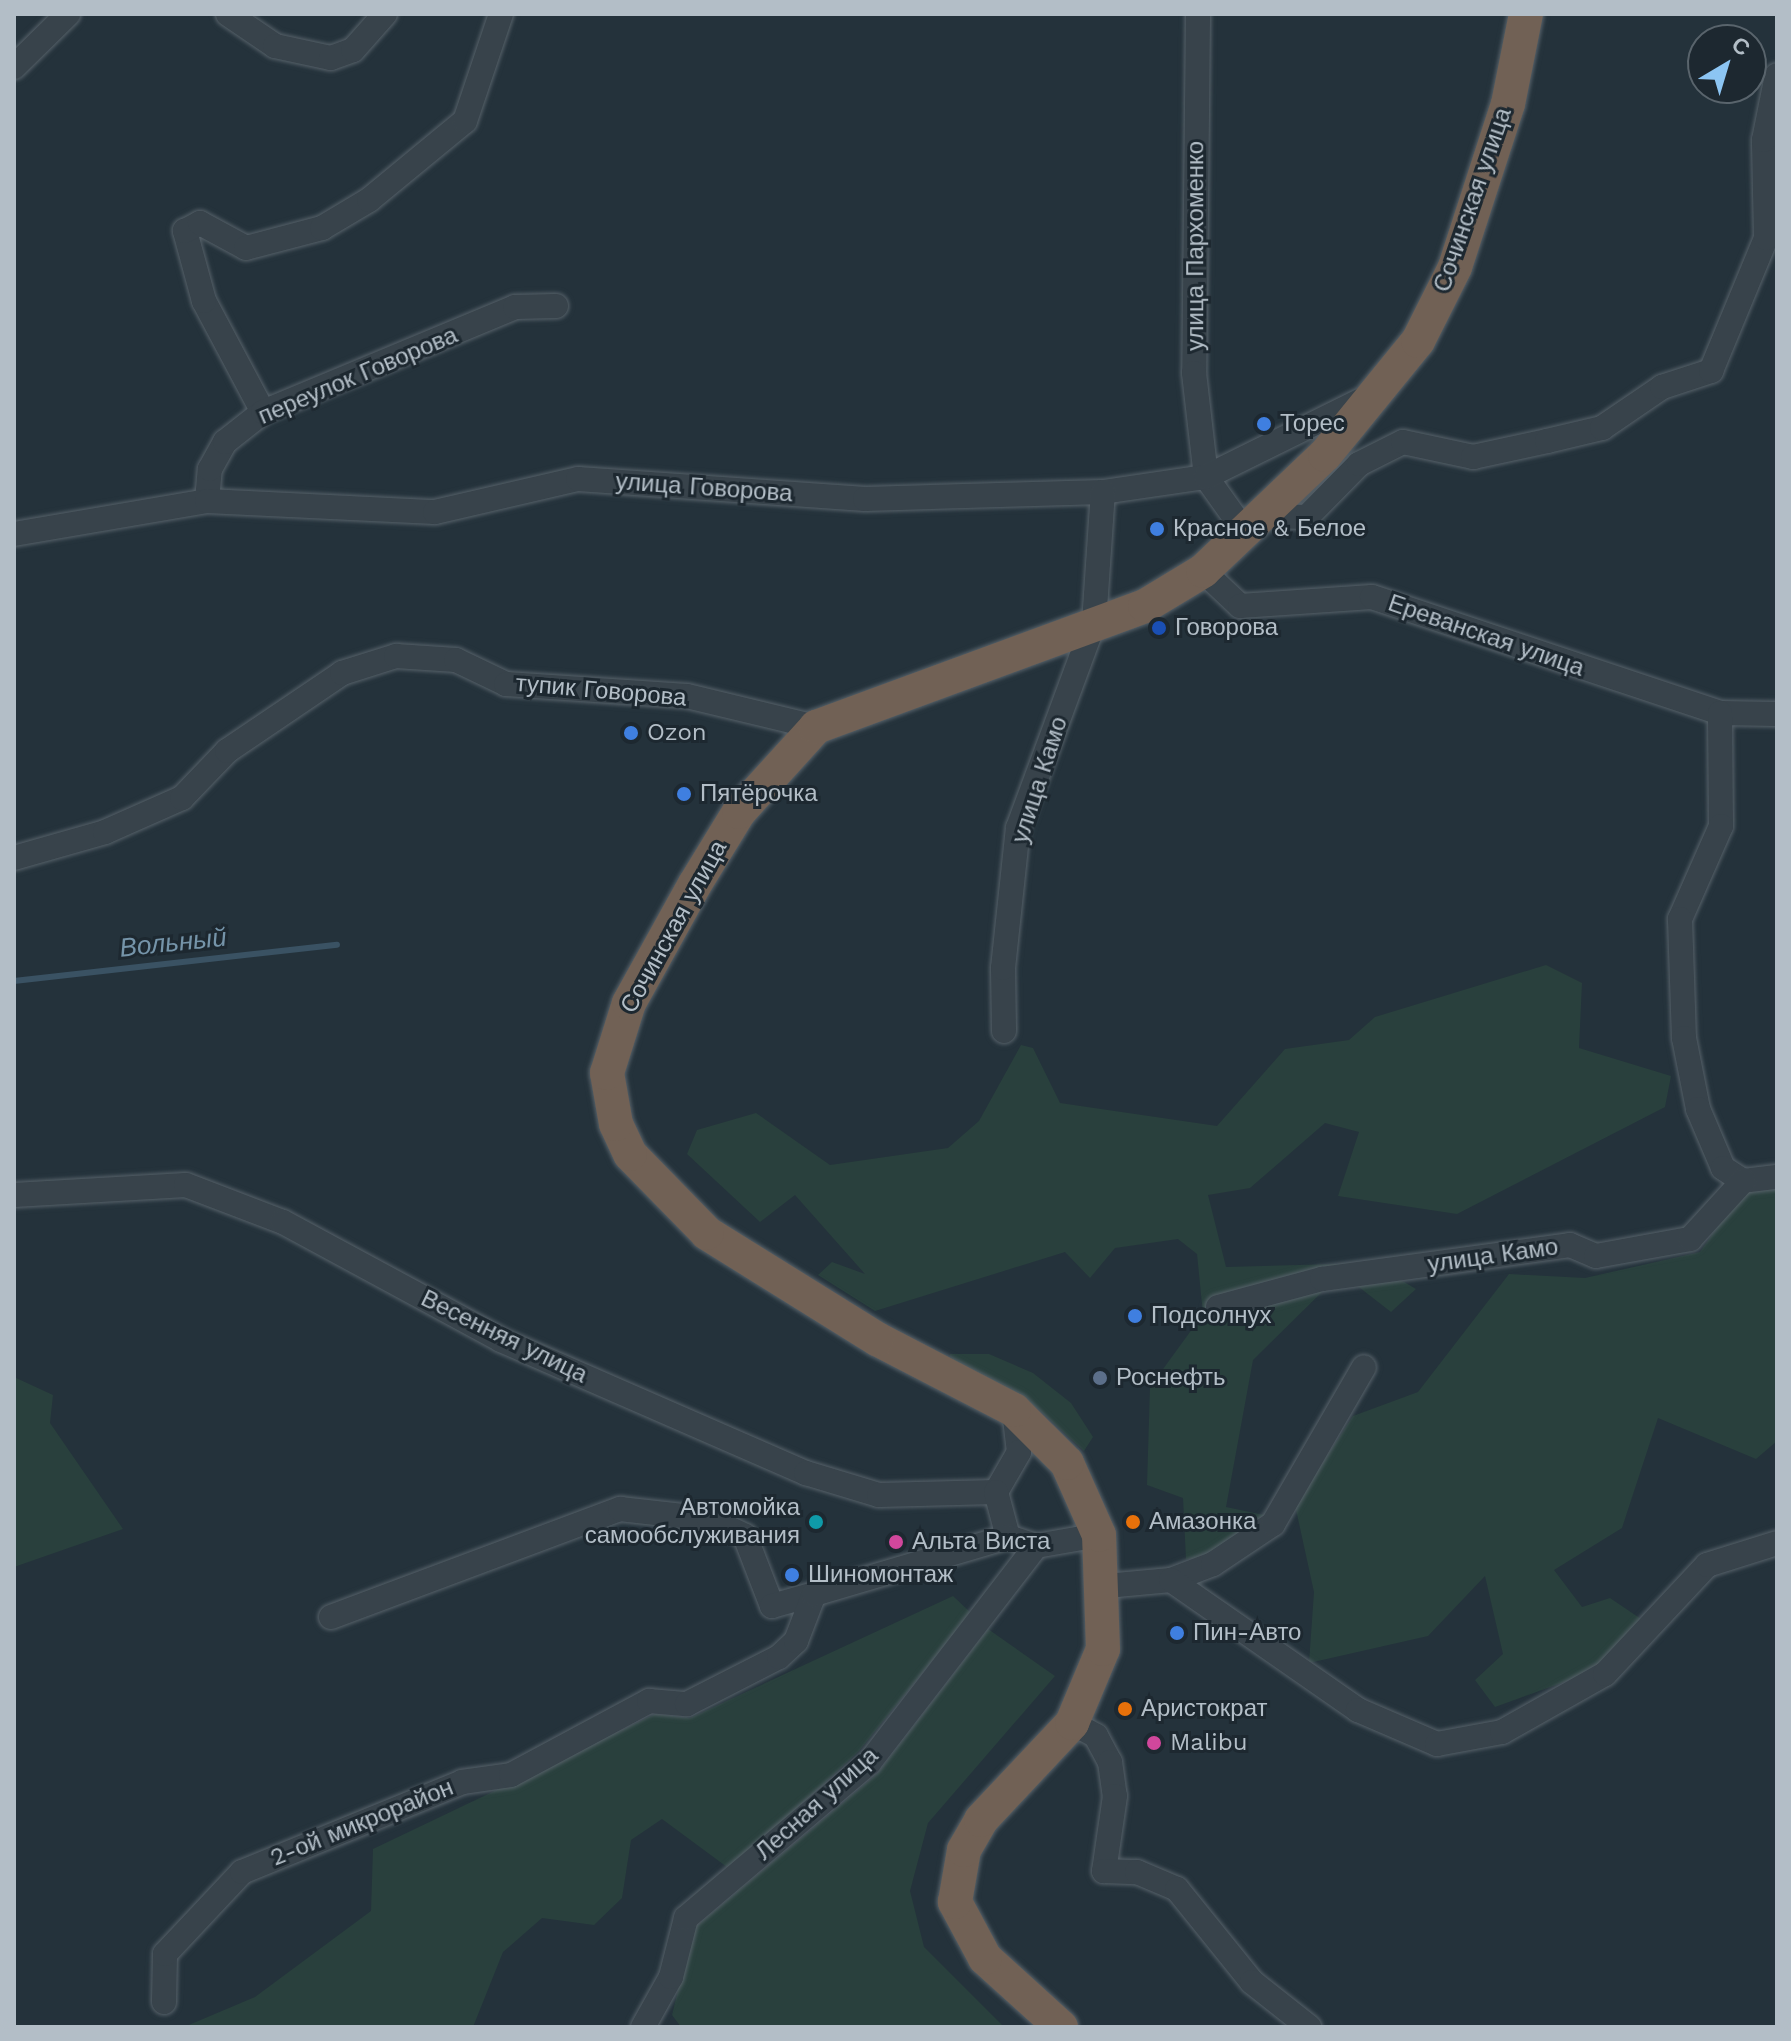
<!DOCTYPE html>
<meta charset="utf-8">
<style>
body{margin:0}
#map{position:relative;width:1791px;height:2041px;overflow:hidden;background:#24323b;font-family:"Work Sans",sans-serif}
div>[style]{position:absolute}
.green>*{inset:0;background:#29403d}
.stream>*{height:6px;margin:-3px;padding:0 3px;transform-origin:3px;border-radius:3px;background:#3a5263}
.roads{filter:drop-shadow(0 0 2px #566169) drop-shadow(0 0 2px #566169)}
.minor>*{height:24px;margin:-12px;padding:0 12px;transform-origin:12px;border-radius:12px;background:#38434b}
.highway>*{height:34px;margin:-17px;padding:0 17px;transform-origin:17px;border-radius:17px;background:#716155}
.dots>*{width:22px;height:22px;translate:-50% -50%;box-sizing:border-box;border:4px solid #1d2830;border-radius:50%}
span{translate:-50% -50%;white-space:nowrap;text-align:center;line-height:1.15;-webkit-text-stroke:6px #1d2830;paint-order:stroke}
.street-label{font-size:24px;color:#b3bec7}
.poi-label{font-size:24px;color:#b3bec7}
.left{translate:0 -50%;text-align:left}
.right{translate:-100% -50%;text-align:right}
.water-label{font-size:26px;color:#7594a9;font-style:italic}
.frame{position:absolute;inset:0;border:16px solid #b3bec7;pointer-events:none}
.north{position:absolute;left:1687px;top:24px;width:80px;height:80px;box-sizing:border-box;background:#1d2830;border:2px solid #59646c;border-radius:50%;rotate:38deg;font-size:22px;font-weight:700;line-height:32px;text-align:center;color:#b3bec7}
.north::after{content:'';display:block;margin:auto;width:28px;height:36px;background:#8cc5f3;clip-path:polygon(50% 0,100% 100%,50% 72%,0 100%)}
</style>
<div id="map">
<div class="green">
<div style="clip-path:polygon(1546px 965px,1582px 983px,1579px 1048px,1671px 1076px,1665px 1107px,1457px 1214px,1338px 1196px,1359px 1132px,1325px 1123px,1250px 1188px,1208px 1195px,1226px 1267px,1372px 1263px,1416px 1289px,1391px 1312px,1355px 1284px,1323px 1291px,1253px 1360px,1226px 1507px,1264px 1515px,1211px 1557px,1186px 1559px,1183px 1498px,1147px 1485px,1150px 1387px,1203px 1314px,1197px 1254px,1178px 1239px,1115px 1248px,1090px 1278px,1065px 1252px,875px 1311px,818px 1275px,832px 1262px,865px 1274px,795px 1195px,760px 1222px,687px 1154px,697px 1130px,756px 1113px,830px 1165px,948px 1148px,979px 1121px,1021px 1045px,1033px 1048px,1060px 1103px,1217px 1126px,1285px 1049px,1349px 1040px,1375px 1017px)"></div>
<div style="clip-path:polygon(1777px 1186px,1777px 1441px,1756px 1459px,1658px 1418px,1622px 1528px,1554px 1570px,1582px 1607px,1610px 1598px,1641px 1619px,1603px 1668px,1495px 1707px,1475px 1680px,1503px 1654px,1485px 1576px,1428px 1636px,1309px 1663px,1314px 1592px,1295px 1505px,1353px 1416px,1418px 1392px,1509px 1274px,1585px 1278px,1700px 1252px,1743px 1190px)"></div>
<div style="clip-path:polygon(950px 1354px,989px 1354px,1033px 1373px,1071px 1403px,1093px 1437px,1084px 1451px,1038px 1409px,951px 1369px)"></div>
<div style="clip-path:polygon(14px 1377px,53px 1395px,50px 1423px,123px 1529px,14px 1567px)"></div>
<div style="clip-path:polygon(953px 1596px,971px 1613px,859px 1751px,731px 1870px,662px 1819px,631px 1840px,622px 1898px,594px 1925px,542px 1918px,503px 1952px,473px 2027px,184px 2027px,255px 1997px,371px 1911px,373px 1849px,655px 1714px,690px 1718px)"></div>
<div style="clip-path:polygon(988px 1629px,1055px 1676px,928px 1823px,910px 1891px,924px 1947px,1004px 2027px,681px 2027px,672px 2015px,693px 1929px,877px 1774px)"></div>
</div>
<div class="stream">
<div style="left:14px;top:981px;width:325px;rotate:-6.4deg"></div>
</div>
<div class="roads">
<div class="minor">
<div style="left:228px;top:14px;width:57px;rotate:34.2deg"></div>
<div style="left:275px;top:46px;width:57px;rotate:12.1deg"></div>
<div style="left:331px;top:58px;width:23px;rotate:-20deg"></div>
<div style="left:353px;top:50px;width:48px;rotate:-48.4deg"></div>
<div style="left:1198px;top:14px;width:359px;rotate:90.6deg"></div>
<div style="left:1194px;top:373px;width:105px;rotate:83.4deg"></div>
<div style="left:1206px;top:477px;width:69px;rotate:54.5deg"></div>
<div style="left:14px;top:67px;width:76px;rotate:-44.5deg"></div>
<div style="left:263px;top:412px;width:126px;rotate:-118deg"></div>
<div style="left:204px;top:301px;width:73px;rotate:-105.2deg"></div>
<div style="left:185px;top:231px;width:17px;rotate:-28deg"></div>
<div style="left:200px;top:223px;width:52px;rotate:28.5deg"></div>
<div style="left:246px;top:248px;width:79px;rotate:-14.7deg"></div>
<div style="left:322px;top:228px;width:55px;rotate:-30.8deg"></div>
<div style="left:369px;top:200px;width:124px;rotate:-39.5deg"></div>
<div style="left:465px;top:121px;width:113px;rotate:-71.4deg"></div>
<div style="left:207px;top:501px;width:32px;rotate:-85deg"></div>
<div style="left:210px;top:469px;width:31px;rotate:-61deg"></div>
<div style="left:225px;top:442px;width:48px;rotate:-38.3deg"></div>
<div style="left:263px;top:412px;width:273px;rotate:-22.6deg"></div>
<div style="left:515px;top:307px;width:41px;rotate:-1.4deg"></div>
<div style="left:1264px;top:516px;width:43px;rotate:1.3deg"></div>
<div style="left:1307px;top:517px;width:74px;rotate:-45.5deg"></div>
<div style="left:1359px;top:464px;width:49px;rotate:-26.6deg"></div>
<div style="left:1403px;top:442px;width:72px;rotate:12.1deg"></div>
<div style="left:1473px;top:457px;width:76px;rotate:-12.2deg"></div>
<div style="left:1547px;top:441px;width:57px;rotate:-13.3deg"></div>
<div style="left:1602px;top:428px;width:73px;rotate:-34.3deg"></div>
<div style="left:1662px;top:387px;width:52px;rotate:-18.1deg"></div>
<div style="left:1711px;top:371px;width:144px;rotate:-67.5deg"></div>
<div style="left:1766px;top:238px;width:98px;rotate:-91.2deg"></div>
<div style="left:1764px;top:140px;width:66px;rotate:-78.7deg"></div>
<div style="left:14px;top:534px;width:196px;rotate:-9.7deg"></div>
<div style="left:207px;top:501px;width:228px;rotate:2.8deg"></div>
<div style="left:435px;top:512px;width:147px;rotate:-13deg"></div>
<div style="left:578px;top:479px;width:288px;rotate:4deg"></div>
<div style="left:865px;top:499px;width:238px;rotate:-1.7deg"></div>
<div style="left:1103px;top:492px;width:104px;rotate:-8.3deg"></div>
<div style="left:1206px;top:477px;width:178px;rotate:-26.3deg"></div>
<div style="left:1203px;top:571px;width:51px;rotate:43.4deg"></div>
<div style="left:1240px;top:606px;width:132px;rotate:-3.9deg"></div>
<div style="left:1372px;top:597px;width:367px;rotate:18.4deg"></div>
<div style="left:1720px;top:713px;width:57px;rotate:1deg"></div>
<div style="left:1720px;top:713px;width:113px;rotate:89.5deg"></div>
<div style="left:1721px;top:826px;width:102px;rotate:113.8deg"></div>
<div style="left:1680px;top:919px;width:119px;rotate:88.1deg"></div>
<div style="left:1684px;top:1038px;width:72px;rotate:78.8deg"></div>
<div style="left:1698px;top:1109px;width:64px;rotate:67deg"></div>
<div style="left:1723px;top:1168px;width:24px;rotate:33deg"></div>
<div style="left:1743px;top:1181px;width:34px;rotate:-7deg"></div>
<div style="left:14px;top:858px;width:95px;rotate:-15.9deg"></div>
<div style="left:105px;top:832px;width:84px;rotate:-23.8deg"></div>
<div style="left:182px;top:798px;width:65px;rotate:-46.2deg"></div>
<div style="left:227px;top:751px;width:139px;rotate:-34.1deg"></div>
<div style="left:342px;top:673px;width:57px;rotate:-17.5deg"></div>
<div style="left:396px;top:656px;width:60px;rotate:3.8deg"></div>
<div style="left:456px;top:660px;width:55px;rotate:25.6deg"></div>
<div style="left:506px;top:684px;width:181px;rotate:3.8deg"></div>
<div style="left:687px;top:696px;width:133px;rotate:13.5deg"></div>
<div style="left:1004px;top:1031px;width:63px;rotate:-90.9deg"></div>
<div style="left:1003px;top:968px;width:141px;rotate:-83.9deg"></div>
<div style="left:1018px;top:828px;width:219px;rotate:-69.7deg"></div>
<div style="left:1094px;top:623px;width:131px;rotate:-86.1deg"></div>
<div style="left:14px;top:1195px;width:172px;rotate:-3.3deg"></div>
<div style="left:186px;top:1185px;width:104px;rotate:20.9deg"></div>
<div style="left:283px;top:1222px;width:248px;rotate:28.4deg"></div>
<div style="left:501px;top:1340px;width:333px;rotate:23.6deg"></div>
<div style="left:806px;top:1473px;width:76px;rotate:16.8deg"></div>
<div style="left:879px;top:1495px;width:117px;rotate:-1.5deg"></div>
<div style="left:1218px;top:1307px;width:108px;rotate:-15.1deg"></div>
<div style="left:1322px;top:1279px;width:250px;rotate:-7.8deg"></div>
<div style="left:1570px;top:1245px;width:28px;rotate:23deg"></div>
<div style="left:1596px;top:1256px;width:96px;rotate:-10.3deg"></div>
<div style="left:1690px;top:1239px;width:79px;rotate:-47.6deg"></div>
<div style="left:1014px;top:1410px;width:42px;rotate:83.2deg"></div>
<div style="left:1019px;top:1452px;width:46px;rotate:119.9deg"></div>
<div style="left:996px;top:1492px;width:47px;rotate:75.1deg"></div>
<div style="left:1008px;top:1537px;width:29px;rotate:18deg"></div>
<div style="left:1036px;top:1546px;width:64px;rotate:-9.9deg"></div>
<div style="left:1171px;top:1580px;width:45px;rotate:-20.9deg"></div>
<div style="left:1213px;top:1564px;width:72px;rotate:-33.7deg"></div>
<div style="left:1273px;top:1524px;width:181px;rotate:-59.9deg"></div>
<div style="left:1106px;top:1586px;width:65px;rotate:-5.3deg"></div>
<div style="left:1171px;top:1580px;width:228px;rotate:34.8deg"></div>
<div style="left:1358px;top:1710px;width:86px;rotate:23.3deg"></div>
<div style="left:1437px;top:1744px;width:66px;rotate:-10.5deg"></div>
<div style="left:1502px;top:1732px;width:118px;rotate:-29.4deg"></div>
<div style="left:1605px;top:1674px;width:149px;rotate:-46.9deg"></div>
<div style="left:1707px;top:1565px;width:73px;rotate:-17.4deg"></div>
<div style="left:331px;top:1617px;width:309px;rotate:-20.5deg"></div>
<div style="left:620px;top:1509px;width:90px;rotate:6.4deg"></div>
<div style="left:709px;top:1519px;width:40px;rotate:25deg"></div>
<div style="left:745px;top:1536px;width:75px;rotate:68.9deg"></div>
<div style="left:772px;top:1606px;width:44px;rotate:-15.9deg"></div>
<div style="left:1072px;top:1723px;width:27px;rotate:28deg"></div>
<div style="left:1096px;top:1736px;width:30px;rotate:62deg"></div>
<div style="left:1110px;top:1762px;width:34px;rotate:82deg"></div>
<div style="left:1115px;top:1796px;width:76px;rotate:98.3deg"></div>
<div style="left:1104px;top:1871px;width:33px;rotate:2deg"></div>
<div style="left:1137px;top:1872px;width:43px;rotate:23deg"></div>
<div style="left:1177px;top:1889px;width:119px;rotate:51.1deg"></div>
<div style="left:1252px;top:1982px;width:73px;rotate:38.3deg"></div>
<div style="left:164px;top:2002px;width:48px;rotate:-88.8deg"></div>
<div style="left:165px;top:1954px;width:112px;rotate:-46.8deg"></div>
<div style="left:242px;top:1872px;width:238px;rotate:-22.2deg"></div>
<div style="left:462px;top:1782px;width:49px;rotate:-8.1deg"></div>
<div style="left:511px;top:1775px;width:157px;rotate:-28.2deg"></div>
<div style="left:649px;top:1701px;width:38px;rotate:5deg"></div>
<div style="left:687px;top:1704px;width:103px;rotate:-27.1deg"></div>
<div style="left:779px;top:1657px;width:23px;rotate:-43deg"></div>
<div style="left:796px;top:1641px;width:50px;rotate:-69deg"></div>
<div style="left:814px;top:1594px;width:202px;rotate:-16.4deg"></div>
<div style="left:643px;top:2027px;width:57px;rotate:-60.8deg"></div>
<div style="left:671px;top:1977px;width:61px;rotate:-75.7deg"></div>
<div style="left:686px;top:1918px;width:240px;rotate:-40.3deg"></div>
<div style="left:869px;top:1763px;width:274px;rotate:-52.4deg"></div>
</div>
<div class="highway">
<div style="left:1061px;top:2027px;width:103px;rotate:-137.8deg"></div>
<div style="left:985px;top:1958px;width:64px;rotate:-118.2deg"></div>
<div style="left:955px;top:1902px;width:53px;rotate:-80.2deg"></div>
<div style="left:964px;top:1850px;width:34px;rotate:-60deg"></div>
<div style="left:981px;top:1820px;width:133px;rotate:-46.8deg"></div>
<div style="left:1072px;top:1723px;width:80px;rotate:-67.3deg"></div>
<div style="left:1103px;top:1649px;width:114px;rotate:-92deg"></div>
<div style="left:1099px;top:1535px;width:79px;rotate:-114deg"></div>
<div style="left:1067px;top:1463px;width:75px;rotate:-135deg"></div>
<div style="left:1014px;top:1410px;width:154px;rotate:-152.6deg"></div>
<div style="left:877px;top:1339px;width:200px;rotate:-148.1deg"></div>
<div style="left:707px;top:1233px;width:110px;rotate:-134.3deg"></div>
<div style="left:630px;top:1154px;width:33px;rotate:-115deg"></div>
<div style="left:616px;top:1124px;width:52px;rotate:-100deg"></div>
<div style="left:607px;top:1073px;width:73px;rotate:-72.6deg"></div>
<div style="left:629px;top:1003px;width:136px;rotate:-61deg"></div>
<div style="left:695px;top:884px;width:84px;rotate:-58.6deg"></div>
<div style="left:739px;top:812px;width:115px;rotate:-47.8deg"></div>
<div style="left:816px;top:727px;width:351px;rotate:-20.2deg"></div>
<div style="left:1145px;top:606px;width:68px;rotate:-31.1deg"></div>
<div style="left:1203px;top:571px;width:168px;rotate:-43.6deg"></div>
<div style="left:1325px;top:455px;width:147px;rotate:-50.8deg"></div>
<div style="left:1418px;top:341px;width:83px;rotate:-63.4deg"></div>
<div style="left:1455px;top:267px;width:171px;rotate:-72deg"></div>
<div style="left:1508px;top:104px;width:92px;rotate:-78.7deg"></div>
</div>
</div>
<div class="dots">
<div style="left:1264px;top:424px;background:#3f7fe0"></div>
<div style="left:1157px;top:529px;background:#3f7fe0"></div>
<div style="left:1159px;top:628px;background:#1a4fb4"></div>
<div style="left:631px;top:733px;background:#3f7fe0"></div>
<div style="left:684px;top:794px;background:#3f7fe0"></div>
<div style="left:1135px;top:1316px;background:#3f7fe0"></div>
<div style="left:1100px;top:1378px;background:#5c6f8a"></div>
<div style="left:816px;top:1522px;background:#0f9aa8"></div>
<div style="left:1133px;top:1522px;background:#e8710a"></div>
<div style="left:896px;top:1542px;background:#d1479c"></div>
<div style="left:792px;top:1575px;background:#3f7fe0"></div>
<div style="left:1177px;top:1633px;background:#3f7fe0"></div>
<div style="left:1125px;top:1709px;background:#e8710a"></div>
<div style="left:1154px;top:1743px;background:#d1479c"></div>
</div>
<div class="street-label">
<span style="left:1473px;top:200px;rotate:-71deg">Сочинская улица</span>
<span style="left:1196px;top:246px;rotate:-90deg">улица Пархоменко</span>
<span style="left:358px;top:376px;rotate:-23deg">переулок Говорова</span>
<span style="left:704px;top:488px;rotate:4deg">улица Говорова</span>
<span style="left:1486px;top:636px;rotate:19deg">Ереванская улица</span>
<span style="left:601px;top:691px;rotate:5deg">тупик Говорова</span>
<span style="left:1040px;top:780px;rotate:-72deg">улица Камо</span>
<span style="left:674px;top:927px;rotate:-61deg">Сочинская улица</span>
<span style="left:1493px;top:1256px;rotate:-8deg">улица Камо</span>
<span style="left:504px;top:1337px;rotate:26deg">Весенняя улица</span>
<span style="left:817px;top:1804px;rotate:-42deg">Лесная улица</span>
<span style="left:362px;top:1823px;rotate:-22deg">2-ой микрорайон</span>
</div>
<div class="poi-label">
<span class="left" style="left:1280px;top:424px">Торес</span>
<span class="left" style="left:1173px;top:529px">Красное &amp; Белое</span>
<span class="left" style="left:1175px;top:628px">Говорова</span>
<span class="left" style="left:647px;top:733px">Ozon</span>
<span class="left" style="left:700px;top:794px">Пятёрочка</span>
<span class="left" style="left:1151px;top:1316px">Подсолнух</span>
<span class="left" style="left:1116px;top:1378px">Роснефть</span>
<span class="right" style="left:800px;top:1522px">Автомойка<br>самообслуживания</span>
<span class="left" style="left:1149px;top:1522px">Амазонка</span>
<span class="left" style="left:912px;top:1542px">Альта Виста</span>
<span class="left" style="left:808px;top:1575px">Шиномонтаж</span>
<span class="left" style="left:1193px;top:1633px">Пин-Авто</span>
<span class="left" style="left:1141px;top:1709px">Аристократ</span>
<span class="left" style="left:1170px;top:1743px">Malibu</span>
</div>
<div class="water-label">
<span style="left:173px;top:943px;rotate:-6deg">Вольный</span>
</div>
<div class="frame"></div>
<div class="north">С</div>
</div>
